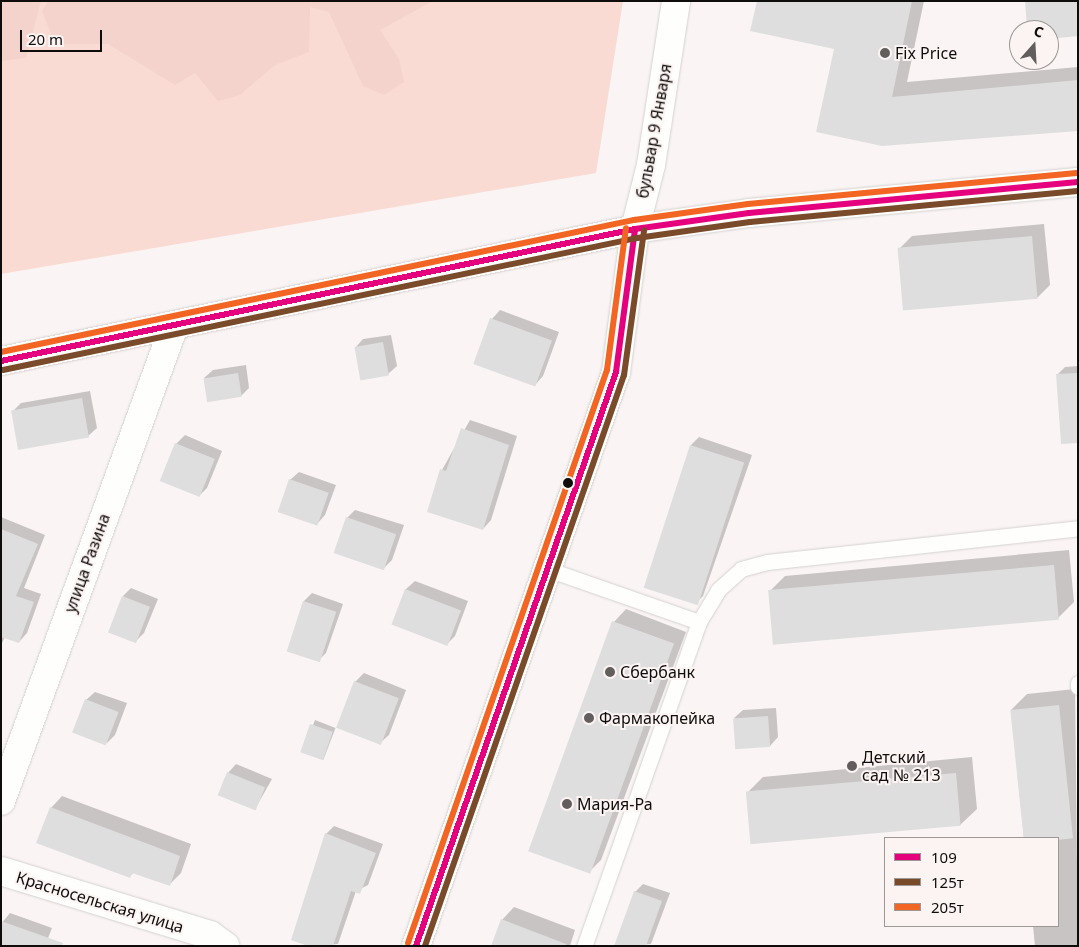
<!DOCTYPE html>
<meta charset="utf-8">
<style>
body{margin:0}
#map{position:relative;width:1079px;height:947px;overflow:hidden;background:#faf5f4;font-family:"Noto Sans",sans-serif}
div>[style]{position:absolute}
.green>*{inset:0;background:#f9dbd3}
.forest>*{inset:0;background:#f4d3cc}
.shadow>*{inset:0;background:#0003;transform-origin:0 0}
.building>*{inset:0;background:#dfdede;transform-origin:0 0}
.roads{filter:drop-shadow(0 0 1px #d5d1d0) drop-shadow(0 0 1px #d5d1d0)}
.lane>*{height:15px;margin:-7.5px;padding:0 7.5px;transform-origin:7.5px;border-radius:7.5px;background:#fefefd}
.street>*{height:28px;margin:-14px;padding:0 14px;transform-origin:14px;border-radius:14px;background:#fefefd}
.secondary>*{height:28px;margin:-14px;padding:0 14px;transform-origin:14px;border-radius:14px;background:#fefefd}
.bus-1>*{height:6px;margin:-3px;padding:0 3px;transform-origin:3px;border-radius:3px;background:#e5007d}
.bus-2>*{height:6px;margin:-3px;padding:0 3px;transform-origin:3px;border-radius:3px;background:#7a4b2a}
.bus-3>*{height:6px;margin:-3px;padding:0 3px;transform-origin:3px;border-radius:3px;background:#f26522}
.dots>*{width:14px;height:14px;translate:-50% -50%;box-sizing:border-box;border:2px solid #fcf4f2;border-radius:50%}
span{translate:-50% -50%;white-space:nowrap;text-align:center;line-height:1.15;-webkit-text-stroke:4px #fcf4f2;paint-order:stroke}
.poi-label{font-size:16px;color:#0f0d0c}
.left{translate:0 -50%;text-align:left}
.street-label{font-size:16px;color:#0f0d0c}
.frame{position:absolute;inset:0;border:2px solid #0f0d0c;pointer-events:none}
.legend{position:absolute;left:884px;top:837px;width:175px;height:90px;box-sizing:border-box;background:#fcf4f2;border:1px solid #9d9896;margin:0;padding:6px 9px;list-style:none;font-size:15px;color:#0f0d0c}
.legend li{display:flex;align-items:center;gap:10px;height:25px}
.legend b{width:25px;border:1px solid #9d9896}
.north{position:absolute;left:1009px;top:20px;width:50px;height:50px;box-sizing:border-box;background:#fcf4f2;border:1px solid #9d9896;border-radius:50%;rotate:19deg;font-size:14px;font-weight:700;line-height:20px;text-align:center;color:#0f0d0c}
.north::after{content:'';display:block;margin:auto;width:18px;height:22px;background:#615e5d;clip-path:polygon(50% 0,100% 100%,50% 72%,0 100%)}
.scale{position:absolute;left:20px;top:30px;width:82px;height:22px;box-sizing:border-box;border:2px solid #0f0d0c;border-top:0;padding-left:6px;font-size:15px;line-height:18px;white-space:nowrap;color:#0f0d0c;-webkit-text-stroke:4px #fcf4f2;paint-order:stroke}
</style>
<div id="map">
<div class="green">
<div style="clip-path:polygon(1px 1px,623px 1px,596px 173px,1px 274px)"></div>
</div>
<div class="forest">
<div style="clip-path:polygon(1px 1px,41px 1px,26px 58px,1px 61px)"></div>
<div style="clip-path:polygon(48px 1px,433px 1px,380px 30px,399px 59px,404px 82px,384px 95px,363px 86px,329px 12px,310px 7px,309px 52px,275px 65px,240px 95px,218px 101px,195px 73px,175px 85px,108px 44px,55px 44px,42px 11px)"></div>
</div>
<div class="shadow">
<div style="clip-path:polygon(758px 1px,924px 1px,907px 82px,1078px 67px,1078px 130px,882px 145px,836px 48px)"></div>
<div style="clip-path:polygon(1044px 224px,1050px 285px,1037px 298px,900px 248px,912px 236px)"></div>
<div style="clip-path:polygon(500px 310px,559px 332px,543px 376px,535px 385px,492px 319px)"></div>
<div style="clip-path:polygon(391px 335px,397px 366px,388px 374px,355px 348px,363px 339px)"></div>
<div style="clip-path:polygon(246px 365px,249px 388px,241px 396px,204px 378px,213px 370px)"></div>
<div style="clip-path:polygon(1078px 366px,1078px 412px,1057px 375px,1065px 367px)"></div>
<div style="clip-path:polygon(90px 391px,97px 428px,88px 436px,12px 412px,21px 403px)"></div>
<div style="clip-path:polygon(470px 420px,517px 436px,491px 520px,483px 529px,442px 470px)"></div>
<div style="clip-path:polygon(185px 435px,222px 451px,207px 488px,199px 496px,176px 444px)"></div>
<div style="clip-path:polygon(699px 437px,752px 455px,703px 596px,695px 604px,691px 445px)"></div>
<div style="clip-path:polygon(299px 472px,336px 485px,325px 515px,317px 524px,290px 480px)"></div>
<div style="clip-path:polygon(355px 510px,404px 525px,392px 560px,384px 568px,347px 518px)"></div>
<div style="clip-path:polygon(1px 517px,45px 535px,24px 588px,41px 594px,27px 633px,19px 642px,5px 637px,1px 645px)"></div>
<div style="clip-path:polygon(1069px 550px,1074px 602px,1058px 618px,769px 592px,785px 576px)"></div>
<div style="clip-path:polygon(415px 581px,468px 601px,455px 636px,447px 644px,393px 624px,406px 589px)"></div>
<div style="clip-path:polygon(131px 588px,158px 599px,144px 633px,136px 641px,123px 596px)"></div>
<div style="clip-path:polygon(312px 593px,343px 604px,326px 653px,318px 661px,304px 601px)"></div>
<div style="clip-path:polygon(626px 609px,686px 632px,601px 860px,589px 872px,614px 622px)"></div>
<div style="clip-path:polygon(364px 673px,406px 690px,389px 735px,380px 743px,355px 682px)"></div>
<div style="clip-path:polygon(1075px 689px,1078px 946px,1035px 946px,1033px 926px,1058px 926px,1058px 838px,1024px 838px,1011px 710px,1027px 694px)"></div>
<div style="clip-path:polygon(95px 692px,127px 703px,115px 735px,107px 743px,86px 700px)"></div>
<div style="clip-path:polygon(776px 708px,778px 737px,770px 746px,734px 718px,743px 710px)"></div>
<div style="left:315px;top:720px;width:22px;height:34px;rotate:21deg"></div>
<div style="clip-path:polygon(972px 757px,977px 809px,960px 825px,747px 793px,763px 777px)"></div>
<div style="clip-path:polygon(236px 764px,272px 779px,255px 809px,228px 773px)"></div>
<div style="clip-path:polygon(62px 796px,191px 844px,181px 873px,170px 884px,134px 872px,130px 876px,51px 808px)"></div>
<div style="clip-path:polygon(334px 826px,383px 844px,368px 885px,356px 891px,338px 944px,312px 946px,326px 834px)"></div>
<div style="clip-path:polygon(643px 884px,670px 893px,651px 944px,625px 946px,635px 892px)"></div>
<div style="clip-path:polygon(514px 907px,575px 930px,570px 946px,492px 946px,502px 920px)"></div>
<div style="clip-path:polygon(10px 913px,52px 928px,45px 946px,1px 924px)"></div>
</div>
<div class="building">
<div style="clip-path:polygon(757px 1px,912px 1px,892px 97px,1078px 80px,1078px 131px,882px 146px,816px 132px,834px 49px,750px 31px)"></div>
<div style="clip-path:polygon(1025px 1px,1078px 1px,1078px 36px,1049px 39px,1049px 30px,1027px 30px)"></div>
<div style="left:1032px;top:236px;width:63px;height:135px;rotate:85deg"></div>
<div style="left:490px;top:318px;width:66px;height:49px;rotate:20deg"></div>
<div style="left:383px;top:342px;width:34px;height:29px;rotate:80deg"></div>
<div style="left:238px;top:373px;width:24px;height:35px;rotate:81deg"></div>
<div style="clip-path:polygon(1078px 373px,1078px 443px,1061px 444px,1056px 374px)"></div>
<div style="left:82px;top:398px;width:40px;height:72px;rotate:80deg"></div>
<div style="clip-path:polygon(461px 428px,509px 445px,483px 530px,427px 512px,440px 469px,446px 471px)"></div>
<div style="left:175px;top:443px;width:43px;height:41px;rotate:22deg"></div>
<div style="left:690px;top:445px;width:57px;height:150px;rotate:18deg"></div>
<div style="left:289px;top:479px;width:42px;height:35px;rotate:19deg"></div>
<div style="left:346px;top:517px;width:53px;height:38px;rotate:19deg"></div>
<div style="clip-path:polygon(1px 529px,38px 544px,16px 596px,34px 602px,19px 643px,1px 637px)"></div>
<div style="left:1054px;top:565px;width:55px;height:287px;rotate:85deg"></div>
<div style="left:405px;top:589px;width:60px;height:38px;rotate:21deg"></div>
<div style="left:122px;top:596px;width:30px;height:39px;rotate:21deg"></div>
<div style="left:303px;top:601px;width:35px;height:53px;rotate:18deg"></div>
<div style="left:612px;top:621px;width:66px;height:245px;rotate:20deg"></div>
<div style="left:354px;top:681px;width:48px;height:50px;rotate:21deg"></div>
<div style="left:85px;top:699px;width:36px;height:36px;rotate:21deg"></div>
<div style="left:1059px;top:705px;width:134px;height:49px;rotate:84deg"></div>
<div style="left:768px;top:716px;width:31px;height:35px;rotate:86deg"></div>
<div style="left:310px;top:724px;width:24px;height:30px;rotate:19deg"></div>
<div style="left:227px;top:772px;width:41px;height:25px;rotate:22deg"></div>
<div style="left:956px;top:773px;width:53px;height:211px;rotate:85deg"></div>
<div style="clip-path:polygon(50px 807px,180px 856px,170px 886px,132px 873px,130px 878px,36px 843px)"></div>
<div style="clip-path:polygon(325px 833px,376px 853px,360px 894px,351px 891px,333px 946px,308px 946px,291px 940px)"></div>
<div style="clip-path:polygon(634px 891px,662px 901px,646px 946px,614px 946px)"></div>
<div style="clip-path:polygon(501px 919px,566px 944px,566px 946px,491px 946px)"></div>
<div style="clip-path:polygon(1px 921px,63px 943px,62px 946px,1px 946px)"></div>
</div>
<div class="roads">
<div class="lane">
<div style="left:550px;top:570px;width:158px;rotate:19.2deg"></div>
<div style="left:699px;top:622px;width:344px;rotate:109.5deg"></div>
<div style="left:699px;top:622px;width:37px;rotate:-59deg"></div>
<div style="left:718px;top:590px;width:31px;rotate:-42deg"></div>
<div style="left:741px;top:569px;width:27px;rotate:-15deg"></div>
<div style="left:767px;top:562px;width:313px;rotate:-6.2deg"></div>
<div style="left:1078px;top:683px;width:4px;rotate:90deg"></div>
</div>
<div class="street">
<div style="left:635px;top:229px;width:66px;rotate:-76deg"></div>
<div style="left:651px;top:165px;width:166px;rotate:-81.3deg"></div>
<div style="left:1px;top:801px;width:506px;rotate:-69.99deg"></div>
<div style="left:1px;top:871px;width:219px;rotate:17deg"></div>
<div style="left:210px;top:935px;width:19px;rotate:36deg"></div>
</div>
<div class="secondary">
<div style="left:1px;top:361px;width:648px;rotate:-11.76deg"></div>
<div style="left:635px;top:229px;width:115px;rotate:-8deg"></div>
<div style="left:749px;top:213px;width:330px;rotate:-5.4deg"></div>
<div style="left:416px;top:946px;width:608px;rotate:-70.79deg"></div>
<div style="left:616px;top:372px;width:144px;rotate:-82.4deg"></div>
</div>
</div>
<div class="bus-1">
<div style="left:1px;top:361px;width:648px;rotate:-11.76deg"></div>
<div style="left:635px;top:229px;width:115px;rotate:-8deg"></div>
<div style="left:749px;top:213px;width:330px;rotate:-5.4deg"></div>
<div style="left:416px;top:946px;width:608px;rotate:-70.79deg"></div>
<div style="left:616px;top:372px;width:144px;rotate:-82.4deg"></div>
</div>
<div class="bus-2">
<div style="left:3px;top:370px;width:648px;rotate:-11.76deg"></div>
<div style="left:637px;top:238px;width:114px;rotate:-8.1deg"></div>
<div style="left:750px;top:222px;width:329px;rotate:-5.4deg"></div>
<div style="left:425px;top:946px;width:605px;rotate:-70.79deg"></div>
<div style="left:624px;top:375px;width:146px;rotate:-82.1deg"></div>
</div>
<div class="bus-3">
<div style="left:1px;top:352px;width:647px;rotate:-11.78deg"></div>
<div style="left:634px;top:220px;width:115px;rotate:-8deg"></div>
<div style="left:748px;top:204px;width:330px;rotate:-5.4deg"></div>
<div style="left:408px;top:943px;width:607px;rotate:-70.85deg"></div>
<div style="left:607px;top:370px;width:143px;rotate:-82.4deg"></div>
</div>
<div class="dots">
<div style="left:885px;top:53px;background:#615e5d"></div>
<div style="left:568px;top:483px;background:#0f0d0c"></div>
<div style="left:610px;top:672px;background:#615e5d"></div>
<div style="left:589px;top:718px;background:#615e5d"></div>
<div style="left:852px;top:766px;background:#615e5d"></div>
<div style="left:567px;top:804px;background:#615e5d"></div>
</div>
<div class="poi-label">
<span class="left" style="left:895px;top:53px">Fix Price</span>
<span class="left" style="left:620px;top:672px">Сбербанк</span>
<span class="left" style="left:599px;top:718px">Фармакопейка</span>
<span class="left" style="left:862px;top:766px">Детский<br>сад № 213</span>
<span class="left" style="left:577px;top:804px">Мария-Ра</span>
</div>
<div class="street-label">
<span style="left:654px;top:131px;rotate:-80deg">бульвар 9 Января</span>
<span style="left:87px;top:563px;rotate:-70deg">улица Разина</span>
<span style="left:100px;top:902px;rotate:17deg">Красносельская улица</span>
</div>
<div class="frame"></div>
<ul class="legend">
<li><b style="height:6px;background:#e5007d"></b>109</li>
<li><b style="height:6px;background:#7a4b2a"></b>125т</li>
<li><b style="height:6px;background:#f26522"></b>205т</li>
</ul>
<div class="north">С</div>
<div class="scale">20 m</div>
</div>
